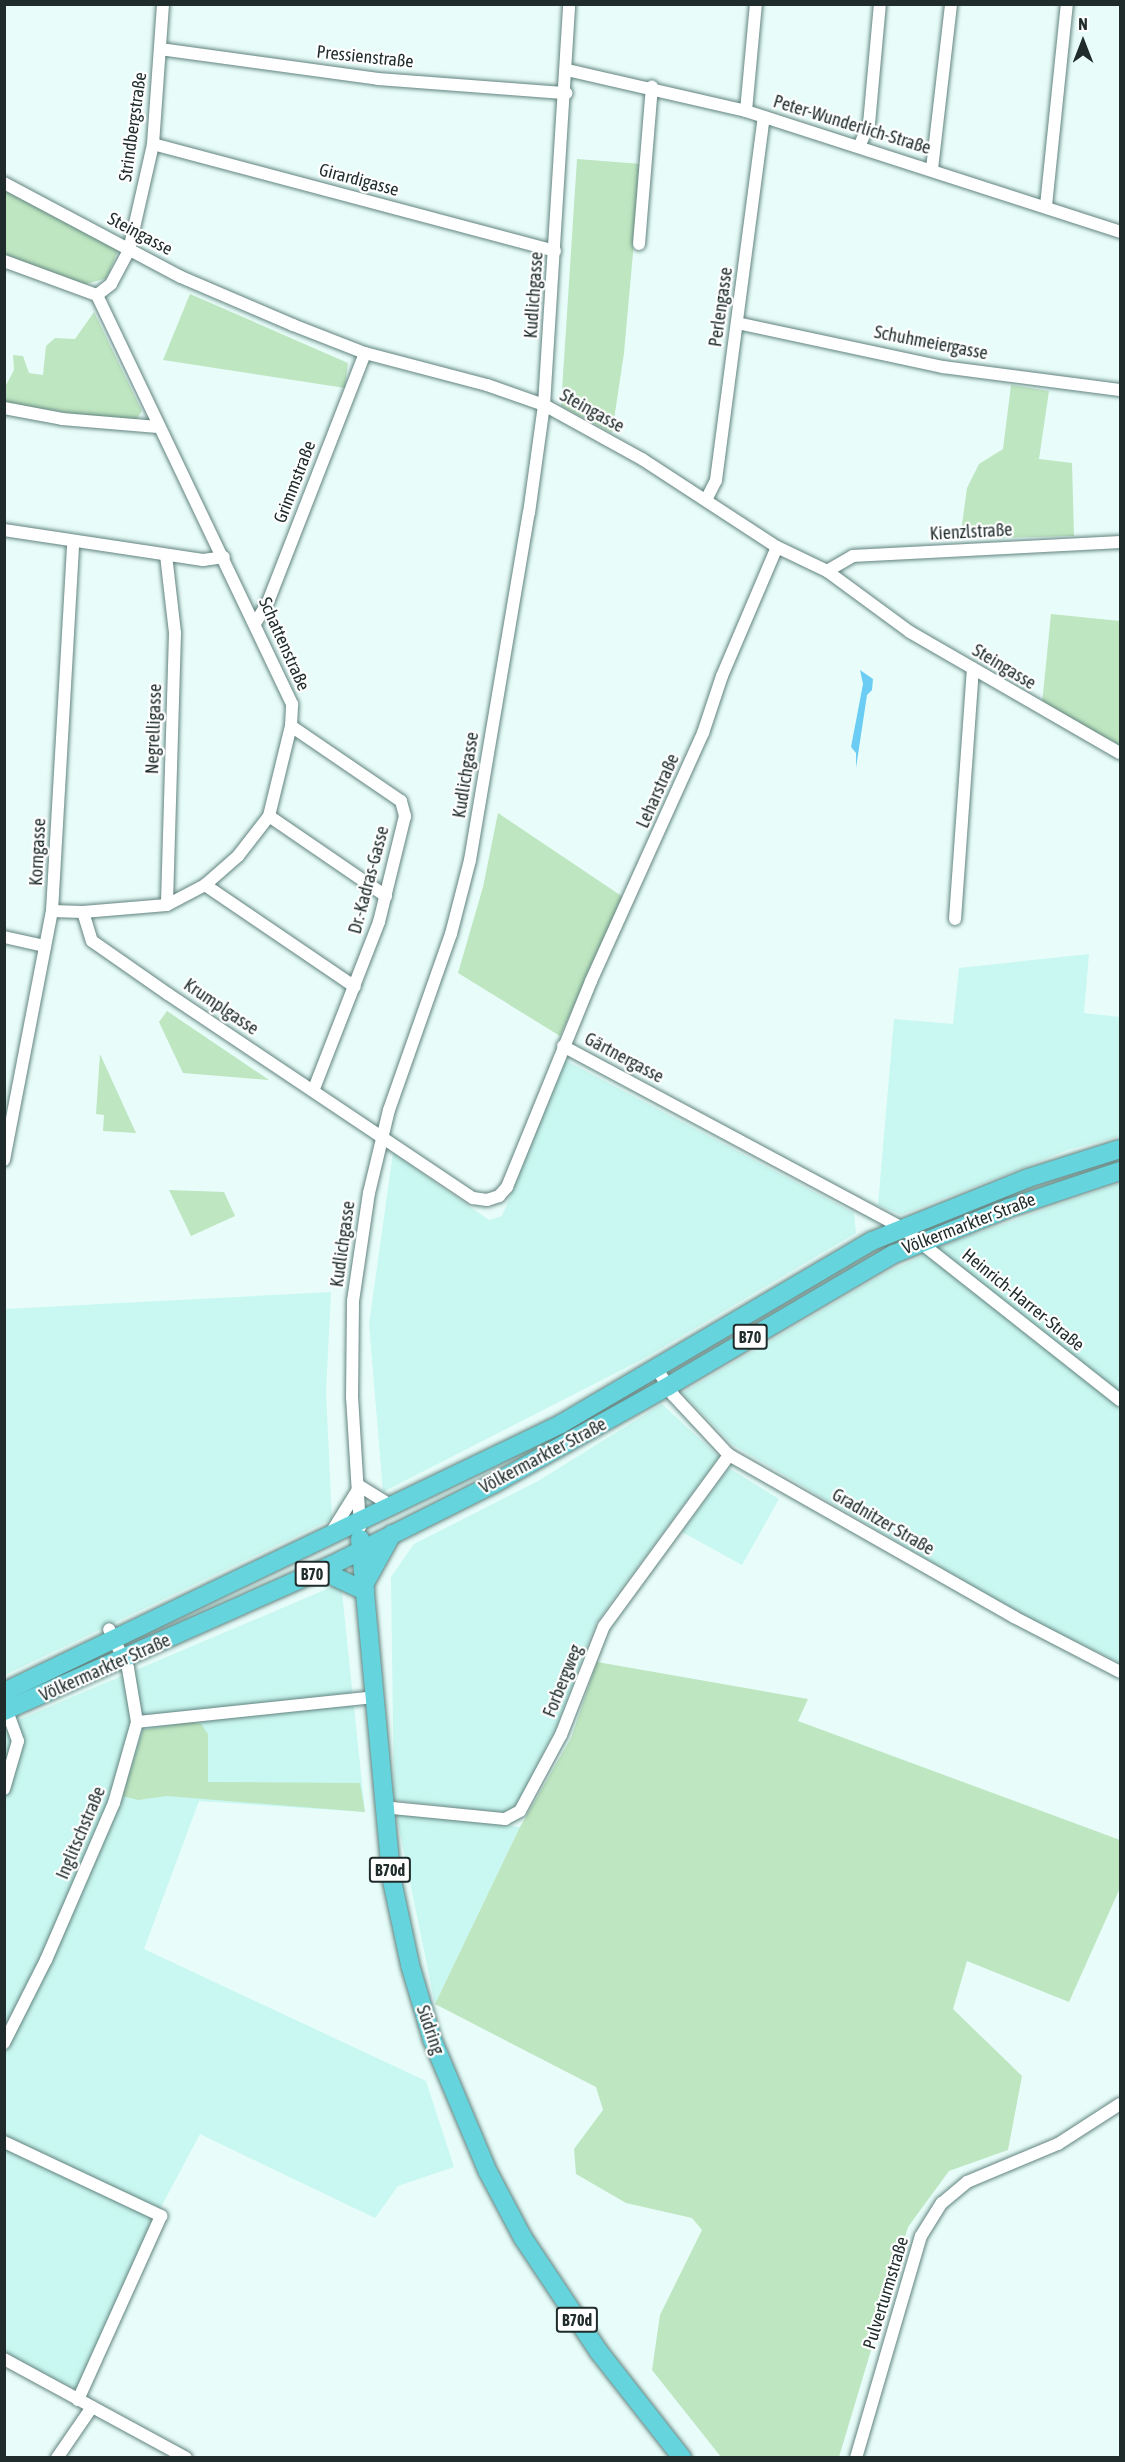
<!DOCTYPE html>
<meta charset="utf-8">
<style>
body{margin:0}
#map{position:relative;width:1125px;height:2462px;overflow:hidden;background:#e8fdfa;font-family:"Asap Condensed",sans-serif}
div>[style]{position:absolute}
.built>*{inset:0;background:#c9f7f1}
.green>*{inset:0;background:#bee6c1}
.water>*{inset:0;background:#6bcdf3}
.roads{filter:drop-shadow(0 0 2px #62837f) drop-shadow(0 0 2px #62837f)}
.minor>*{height:12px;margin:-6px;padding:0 6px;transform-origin:6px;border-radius:6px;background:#fff}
.primary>*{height:18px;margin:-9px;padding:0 9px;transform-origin:9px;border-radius:9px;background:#66d4dd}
span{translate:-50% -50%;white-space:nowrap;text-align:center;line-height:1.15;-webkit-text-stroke:4.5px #fff;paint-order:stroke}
.shield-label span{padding:2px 4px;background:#fff;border:2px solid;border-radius:4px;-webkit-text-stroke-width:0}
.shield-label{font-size:16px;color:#1f2c2b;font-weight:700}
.street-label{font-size:18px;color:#1f2c2b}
.frame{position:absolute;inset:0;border:6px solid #1f2c2b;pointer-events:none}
.north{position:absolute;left:1053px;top:12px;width:60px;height:60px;-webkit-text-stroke:4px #fff;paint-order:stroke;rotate:0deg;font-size:16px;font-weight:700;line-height:24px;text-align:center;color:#1f2c2b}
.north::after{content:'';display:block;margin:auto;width:21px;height:27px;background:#1f2c2b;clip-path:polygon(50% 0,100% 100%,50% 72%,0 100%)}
</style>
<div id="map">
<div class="built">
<div style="clip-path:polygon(1089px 954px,1084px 1013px,1120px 1017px,1120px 1136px,1068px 1150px,901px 1215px,878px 1205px,894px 1019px,953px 1024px,959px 968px)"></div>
<div style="clip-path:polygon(565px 1060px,854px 1213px,856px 1233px,645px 1358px,383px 1492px,369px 1324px,393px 1153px,489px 1220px,502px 1216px)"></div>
<div style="clip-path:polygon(1120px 1183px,1120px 1663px,1025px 1617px,733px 1445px,682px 1393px,889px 1271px,958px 1240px)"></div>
<div style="clip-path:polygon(331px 1292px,326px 1392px,332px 1519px,5px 1675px,5px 1309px)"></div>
<div style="clip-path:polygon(662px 1404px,719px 1457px,596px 1623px,558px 1724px,517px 1805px,504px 1813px,394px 1800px,391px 1577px,414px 1544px,538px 1481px)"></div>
<div style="clip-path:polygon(729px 1468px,779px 1499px,742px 1565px,682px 1532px)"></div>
<div style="clip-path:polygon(341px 1583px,365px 1812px,199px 1801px,144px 1949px,426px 2081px,454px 2167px,398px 2186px,375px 2218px,200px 2134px,153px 2222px,78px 2390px,5px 2356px,4px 1726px)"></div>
<div style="clip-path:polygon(396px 1814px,520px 1827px,435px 2004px)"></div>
</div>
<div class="green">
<div style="clip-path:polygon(577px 159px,641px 164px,624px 353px,612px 433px,561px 406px)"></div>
<div style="clip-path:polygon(4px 190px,118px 250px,107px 278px,83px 285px,5px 255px)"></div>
<div style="clip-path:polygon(190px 294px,348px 363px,345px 388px,163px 360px)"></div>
<div style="clip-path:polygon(94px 312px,142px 411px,134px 423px,5px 403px,4px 389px,14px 370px,13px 355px,23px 356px,29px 373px,43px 375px,46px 346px,55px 338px,75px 339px)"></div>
<div style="clip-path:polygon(1011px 385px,1049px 391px,1039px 459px,1072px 463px,1074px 536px,960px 539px,967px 488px,979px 464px,1003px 449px)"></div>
<div style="clip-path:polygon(1051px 614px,1120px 621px,1120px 745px,1042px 704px)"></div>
<div style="clip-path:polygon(498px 813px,623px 897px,560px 1036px,458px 973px,483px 887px)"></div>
<div style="clip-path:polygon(167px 1011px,269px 1080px,183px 1073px,159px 1022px)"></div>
<div style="clip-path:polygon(100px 1054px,136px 1133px,103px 1131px,104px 1115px,96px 1114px)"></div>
<div style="clip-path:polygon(169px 1190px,224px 1192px,235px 1216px,191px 1236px)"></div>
<div style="clip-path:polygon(597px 1662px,808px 1699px,798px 1721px,1120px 1840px,1120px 1888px,1069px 2002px,967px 1961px,953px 2009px,1022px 2076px,1008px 2150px,949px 2171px,908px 2227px,839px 2457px,721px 2457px,652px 2370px,660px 2315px,702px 2230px,692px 2218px,626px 2203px,576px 2174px,574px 2149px,603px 2110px,596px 2087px,435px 2004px,520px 1827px,571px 1738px)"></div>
<div style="clip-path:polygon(192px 1722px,201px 1724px,208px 1734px,208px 1782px,360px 1783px,365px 1812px,167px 1796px,138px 1800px,123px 1796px,143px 1730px)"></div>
</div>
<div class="water">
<div style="clip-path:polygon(860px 670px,873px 679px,872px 690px,867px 695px,856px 768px,856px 753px,851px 747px,863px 684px)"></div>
</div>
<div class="roads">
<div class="minor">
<div style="left:160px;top:49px;width:220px;rotate:7.8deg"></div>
<div style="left:378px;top:79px;width:189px;rotate:4.3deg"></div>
<div style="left:567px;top:70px;width:184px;rotate:12.9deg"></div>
<div style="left:746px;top:111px;width:393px;rotate:17.9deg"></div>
<div style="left:746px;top:111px;width:107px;rotate:-84.7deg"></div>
<div style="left:153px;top:144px;width:416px;rotate:14.9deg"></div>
<div style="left:859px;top:147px;width:25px;rotate:-67deg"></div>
<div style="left:869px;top:124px;width:121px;rotate:-84.8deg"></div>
<div style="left:932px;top:169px;width:166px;rotate:-83.4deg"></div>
<div style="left:4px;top:183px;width:200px;rotate:28deg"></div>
<div style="left:181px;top:277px;width:122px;rotate:23.2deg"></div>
<div style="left:293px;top:325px;width:77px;rotate:21.3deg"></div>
<div style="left:365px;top:353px;width:126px;rotate:14.7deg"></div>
<div style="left:487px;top:385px;width:60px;rotate:19.3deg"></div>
<div style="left:544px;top:405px;width:112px;rotate:28.9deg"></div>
<div style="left:642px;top:459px;width:161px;rotate:33.1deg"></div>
<div style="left:777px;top:547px;width:55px;rotate:25.6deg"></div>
<div style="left:827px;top:571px;width:103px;rotate:36.3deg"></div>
<div style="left:910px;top:632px;width:242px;rotate:30deg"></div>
<div style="left:1046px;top:206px;width:203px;rotate:-84.1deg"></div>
<div style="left:639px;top:244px;width:158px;rotate:-85.3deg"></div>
<div style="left:4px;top:261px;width:99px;rotate:20.1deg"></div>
<div style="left:97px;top:295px;width:18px;rotate:-38deg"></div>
<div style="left:111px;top:284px;width:38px;rotate:-62deg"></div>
<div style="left:129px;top:250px;width:109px;rotate:-77.2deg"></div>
<div style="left:153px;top:144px;width:140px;rotate:-85.9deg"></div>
<div style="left:737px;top:323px;width:211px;rotate:12.1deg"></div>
<div style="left:943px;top:367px;width:178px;rotate:7.4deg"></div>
<div style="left:4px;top:408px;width:59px;rotate:10.7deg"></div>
<div style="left:62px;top:419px;width:96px;rotate:4.8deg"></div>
<div style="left:706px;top:500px;width:22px;rotate:-63deg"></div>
<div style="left:716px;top:480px;width:366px;rotate:-82.5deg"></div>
<div style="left:4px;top:530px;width:201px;rotate:8.6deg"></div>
<div style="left:203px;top:560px;width:21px;rotate:-8deg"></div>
<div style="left:166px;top:555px;width:79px;rotate:83.4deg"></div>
<div style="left:175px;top:633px;width:272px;rotate:91.7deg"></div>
<div style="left:827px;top:571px;width:30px;rotate:-30deg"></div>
<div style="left:853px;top:556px;width:267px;rotate:-3deg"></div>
<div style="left:256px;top:622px;width:23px;rotate:-59deg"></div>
<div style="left:268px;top:602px;width:267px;rotate:-68.7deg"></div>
<div style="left:291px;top:726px;width:133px;rotate:34.3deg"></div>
<div style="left:401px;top:801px;width:16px;rotate:75deg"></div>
<div style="left:405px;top:816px;width:109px;rotate:103.8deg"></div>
<div style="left:379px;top:922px;width:181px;rotate:111.3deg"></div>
<div style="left:269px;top:816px;width:142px;rotate:34.4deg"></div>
<div style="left:205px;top:885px;width:181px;rotate:34.2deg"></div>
<div style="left:52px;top:911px;width:31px;rotate:2deg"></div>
<div style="left:83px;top:912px;width:30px;rotate:73deg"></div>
<div style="left:92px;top:941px;width:93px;rotate:34.9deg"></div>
<div style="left:168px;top:994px;width:367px;rotate:33.8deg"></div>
<div style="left:473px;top:1198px;width:14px;rotate:8deg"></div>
<div style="left:487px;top:1200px;width:13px;rotate:-18deg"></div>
<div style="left:499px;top:1196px;width:12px;rotate:-48deg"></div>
<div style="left:507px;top:1187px;width:222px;rotate:-67.8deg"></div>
<div style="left:591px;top:981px;width:272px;rotate:-65.7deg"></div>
<div style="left:703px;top:733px;width:60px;rotate:-71.6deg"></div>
<div style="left:722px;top:676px;width:140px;rotate:-66.9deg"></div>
<div style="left:83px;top:912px;width:84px;rotate:-4.8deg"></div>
<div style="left:167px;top:905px;width:43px;rotate:-27.8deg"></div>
<div style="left:205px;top:885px;width:44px;rotate:-41.3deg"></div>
<div style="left:238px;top:856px;width:51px;rotate:-52.2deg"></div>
<div style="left:269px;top:816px;width:93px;rotate:-76.3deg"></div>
<div style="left:291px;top:726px;width:22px;rotate:-87deg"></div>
<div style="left:292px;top:704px;width:453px;rotate:-115.5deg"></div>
<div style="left:955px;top:919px;width:251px;rotate:-85.9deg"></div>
<div style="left:4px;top:937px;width:42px;rotate:12.4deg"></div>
<div style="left:563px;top:1046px;width:385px;rotate:28.2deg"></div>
<div style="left:902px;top:1228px;width:278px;rotate:38.3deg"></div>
<div style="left:4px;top:1160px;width:254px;rotate:-79.1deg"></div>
<div style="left:52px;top:911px;width:370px;rotate:-86.7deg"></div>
<div style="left:657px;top:1369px;width:31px;rotate:58deg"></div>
<div style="left:673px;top:1395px;width:82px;rotate:47deg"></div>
<div style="left:729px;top:1455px;width:328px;rotate:29.6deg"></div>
<div style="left:1014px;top:1617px;width:119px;rotate:27.4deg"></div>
<div style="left:358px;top:1485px;width:40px;rotate:32deg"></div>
<div style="left:360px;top:1527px;width:129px;rotate:-93.5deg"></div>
<div style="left:352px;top:1398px;width:97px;rotate:-89.4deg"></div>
<div style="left:353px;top:1301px;width:109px;rotate:-81.6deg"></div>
<div style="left:369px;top:1193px;width:85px;rotate:-76.5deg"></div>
<div style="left:389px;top:1110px;width:187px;rotate:-70.6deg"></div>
<div style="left:451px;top:934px;width:76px;rotate:-75.6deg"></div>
<div style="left:470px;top:860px;width:352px;rotate:-80.4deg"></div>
<div style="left:529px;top:513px;width:109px;rotate:-82.1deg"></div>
<div style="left:544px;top:405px;width:402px;rotate:-86.4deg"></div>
<div style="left:331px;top:1533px;width:53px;rotate:-58.1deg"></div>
<div style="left:137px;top:1722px;width:237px;rotate:-6deg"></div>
<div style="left:4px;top:1789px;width:50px;rotate:-73.7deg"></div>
<div style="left:18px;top:1741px;width:33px;rotate:-110deg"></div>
<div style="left:7px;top:1710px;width:6px;rotate:-59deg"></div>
<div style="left:382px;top:1807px;width:124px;rotate:5.6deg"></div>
<div style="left:505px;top:1819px;width:17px;rotate:-28deg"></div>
<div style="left:520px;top:1811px;width:86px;rotate:-61.7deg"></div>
<div style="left:561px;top:1735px;width:117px;rotate:-68.5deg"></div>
<div style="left:604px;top:1626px;width:212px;rotate:-53.8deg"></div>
<div style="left:4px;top:2043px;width:93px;rotate:-63.2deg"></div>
<div style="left:46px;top:1960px;width:171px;rotate:-66.6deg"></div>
<div style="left:114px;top:1803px;width:84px;rotate:-74.1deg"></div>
<div style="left:137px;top:1722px;width:55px;rotate:-99.5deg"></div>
<div style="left:128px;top:1668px;width:43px;rotate:-116deg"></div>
<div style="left:4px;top:2142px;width:174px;rotate:25.2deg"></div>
<div style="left:161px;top:2216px;width:202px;rotate:114.3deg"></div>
<div style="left:4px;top:2359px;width:207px;rotate:28.5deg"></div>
<div style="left:57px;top:2458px;width:62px;rotate:-55.5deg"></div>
<div style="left:856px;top:2458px;width:231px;rotate:-73.7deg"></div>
<div style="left:921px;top:2236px;width:39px;rotate:-58deg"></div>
<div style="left:942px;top:2203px;width:33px;rotate:-40deg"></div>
<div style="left:967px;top:2182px;width:99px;rotate:-22.7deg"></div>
<div style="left:1058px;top:2144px;width:74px;rotate:-32.8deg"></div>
</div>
<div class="primary">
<div style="left:360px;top:1539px;width:338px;rotate:84.7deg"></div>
<div style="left:391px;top:1876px;width:91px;rotate:77.9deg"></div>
<div style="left:410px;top:1965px;width:77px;rotate:73.4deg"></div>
<div style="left:432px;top:2039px;width:144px;rotate:67.2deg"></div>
<div style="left:488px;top:2172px;width:75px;rotate:62.1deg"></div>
<div style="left:523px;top:2238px;width:137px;rotate:56.3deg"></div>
<div style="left:599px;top:2352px;width:135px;rotate:51.9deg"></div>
<div style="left:320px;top:1570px;width:50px;rotate:25deg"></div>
<div style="left:365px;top:1583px;width:56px;rotate:-61.1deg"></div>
<div style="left:4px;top:1692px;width:618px;rotate:-25.69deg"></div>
<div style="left:561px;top:1424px;width:361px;rotate:-30.5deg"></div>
<div style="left:872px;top:1241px;width:168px;rotate:-22deg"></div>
<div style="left:1028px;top:1178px;width:96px;rotate:-17.5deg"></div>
<div style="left:4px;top:1711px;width:359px;rotate:-24deg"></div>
<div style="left:332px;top:1565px;width:182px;rotate:-26.7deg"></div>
<div style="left:495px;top:1483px;width:197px;rotate:-29.2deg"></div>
<div style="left:667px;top:1387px;width:263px;rotate:-30.4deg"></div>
<div style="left:894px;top:1254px;width:124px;rotate:-21.8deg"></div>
<div style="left:1009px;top:1208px;width:117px;rotate:-18.4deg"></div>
</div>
</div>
<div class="shield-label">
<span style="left:750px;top:1337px">B70</span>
<span style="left:312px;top:1574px">B70</span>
<span style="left:390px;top:1870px">B70d</span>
<span style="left:577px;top:2320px">B70d</span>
</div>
<div class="street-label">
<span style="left:365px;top:57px;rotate:6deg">Pressienstraße</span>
<span style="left:852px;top:125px;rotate:17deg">Peter-Wunderlich-Straße</span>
<span style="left:133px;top:127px;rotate:-82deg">Strindbergstraße</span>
<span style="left:359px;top:180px;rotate:15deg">Girardigasse</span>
<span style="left:140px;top:234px;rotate:28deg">Steingasse</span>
<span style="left:534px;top:295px;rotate:-86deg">Kudlichgasse</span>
<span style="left:721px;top:307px;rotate:-82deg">Perlengasse</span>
<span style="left:931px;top:343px;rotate:11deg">Schuhmeiergasse</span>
<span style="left:592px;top:411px;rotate:29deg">Steingasse</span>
<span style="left:295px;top:482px;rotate:-69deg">Grimmstraße</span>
<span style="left:971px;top:532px;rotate:-3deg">Kienzlstraße</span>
<span style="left:284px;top:644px;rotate:66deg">Schattenstraße</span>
<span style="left:1004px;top:667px;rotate:31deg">Steingasse</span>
<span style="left:154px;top:729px;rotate:-88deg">Negrelligasse</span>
<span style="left:466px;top:775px;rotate:-81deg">Kudlichgasse</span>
<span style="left:658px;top:791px;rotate:-66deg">Leharstraße</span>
<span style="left:38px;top:852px;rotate:-87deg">Korngasse</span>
<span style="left:369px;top:880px;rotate:-75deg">Dr.-Kadras-Gasse</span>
<span style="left:221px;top:1007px;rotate:34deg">Krumplgasse</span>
<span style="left:624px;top:1058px;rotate:28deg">Gärtnergasse</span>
<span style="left:969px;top:1224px;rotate:-21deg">Völkermarkter Straße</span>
<span style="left:343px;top:1244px;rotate:-82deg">Kudlichgasse</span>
<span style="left:1023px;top:1300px;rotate:39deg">Heinrich-Harrer-Straße</span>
<span style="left:543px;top:1456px;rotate:-28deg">Völkermarkter Straße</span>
<span style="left:883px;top:1522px;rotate:30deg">Gradnitzer Straße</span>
<span style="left:105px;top:1668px;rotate:-24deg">Völkermarkter Straße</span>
<span style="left:563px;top:1681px;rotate:-68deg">Forbergweg</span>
<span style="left:81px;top:1833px;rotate:-67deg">Inglitschstraße</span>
<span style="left:430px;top:2030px;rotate:71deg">Südring</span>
<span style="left:886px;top:2293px;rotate:-73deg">Pulverturmstraße</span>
</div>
<div class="frame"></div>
<div class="north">N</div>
</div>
